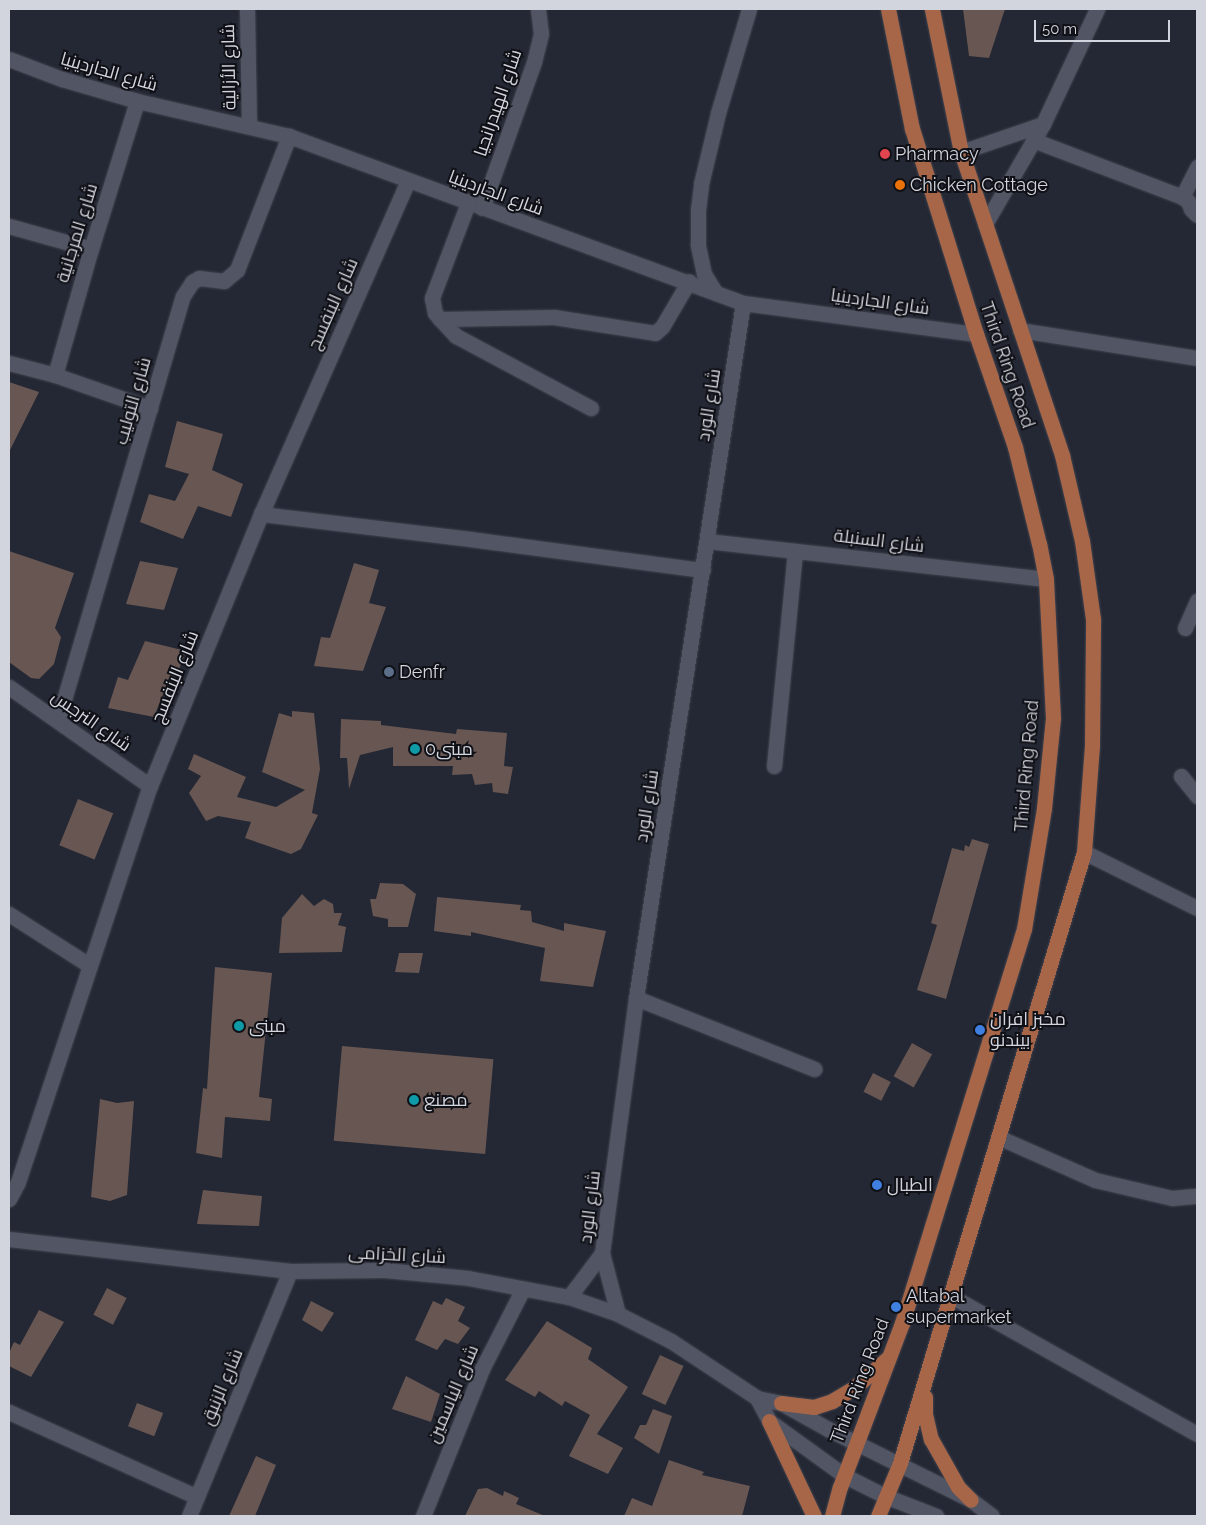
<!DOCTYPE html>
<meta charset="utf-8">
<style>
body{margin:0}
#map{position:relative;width:1206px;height:1525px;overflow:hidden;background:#242834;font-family:Raleway,Cairo,sans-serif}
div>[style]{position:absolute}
.building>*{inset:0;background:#675652;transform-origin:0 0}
.roads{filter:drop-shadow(0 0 1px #41434e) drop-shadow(0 0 1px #41434e)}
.minor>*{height:15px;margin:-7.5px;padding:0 7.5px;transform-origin:7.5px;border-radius:7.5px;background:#515564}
.primary>*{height:15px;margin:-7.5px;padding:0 7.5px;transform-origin:7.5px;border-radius:7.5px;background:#a86648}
.dots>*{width:14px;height:14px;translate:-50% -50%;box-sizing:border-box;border:2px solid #0f1116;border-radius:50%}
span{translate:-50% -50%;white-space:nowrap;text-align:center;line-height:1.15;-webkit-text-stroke:4px #0f1116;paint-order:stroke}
.street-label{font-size:18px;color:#d3d5de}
.poi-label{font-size:18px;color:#d3d5de}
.left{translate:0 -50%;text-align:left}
.frame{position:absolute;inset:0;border:10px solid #d3d5de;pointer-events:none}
.scale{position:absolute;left:1034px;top:20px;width:136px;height:22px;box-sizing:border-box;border:2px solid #d3d5de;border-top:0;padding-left:6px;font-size:15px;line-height:18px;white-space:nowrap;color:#d3d5de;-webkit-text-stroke:4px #0f1116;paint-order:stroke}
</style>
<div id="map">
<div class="building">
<div style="clip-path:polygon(963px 9px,1005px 9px,989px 58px,969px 56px)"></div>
<div style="clip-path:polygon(9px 382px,39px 392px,9px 452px)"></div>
<div style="clip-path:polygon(177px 421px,223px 434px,212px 470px,243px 484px,231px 517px,198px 506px,183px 539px,140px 522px,149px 494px,175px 501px,189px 474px,165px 467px)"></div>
<div style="clip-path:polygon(9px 551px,74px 573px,55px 628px,61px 637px,54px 664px,39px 679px,31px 678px,9px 662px)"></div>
<div style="clip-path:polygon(140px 561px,178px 568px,164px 610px,126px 604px)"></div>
<div style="clip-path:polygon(354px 563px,379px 570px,369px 603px,386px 607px,363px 671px,314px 666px,321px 637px,330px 638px)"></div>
<div style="clip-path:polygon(145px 641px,186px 651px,173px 685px,167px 684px,154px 717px,108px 708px,118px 677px,128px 680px)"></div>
<div style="clip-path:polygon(292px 711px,314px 713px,320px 769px,312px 813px,318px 815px,301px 849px,291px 854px,245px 838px,251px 822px,218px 816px,206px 821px,189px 793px,201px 776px,188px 769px,194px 754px,246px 777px,237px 797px,276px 807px,305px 790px,262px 772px,279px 713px,292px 717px)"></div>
<div style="clip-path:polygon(341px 719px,381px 721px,381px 725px,456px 734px,457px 729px,507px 733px,504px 766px,513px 767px,508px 794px,493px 792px,492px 783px,475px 785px,472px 774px,452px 775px,453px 766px,393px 766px,393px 747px,360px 755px,349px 789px,347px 758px,340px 758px)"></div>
<div style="left:78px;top:799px;width:38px;height:50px;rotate:22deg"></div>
<div style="clip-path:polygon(972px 839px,989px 844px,946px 999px,917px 990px,937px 925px,931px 923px,952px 848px,964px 851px,965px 845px,969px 847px)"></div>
<div style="clip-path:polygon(380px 883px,403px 884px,416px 894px,408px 927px,388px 927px,388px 919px,373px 916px,370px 899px,376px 899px)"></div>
<div style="clip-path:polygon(302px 894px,314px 906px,324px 899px,333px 904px,334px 913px,342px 913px,338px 925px,346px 927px,342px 952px,279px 953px,282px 918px)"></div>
<div style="clip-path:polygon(437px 897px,521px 905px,520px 910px,531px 911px,532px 922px,564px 931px,564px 923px,606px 931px,593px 987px,540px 981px,545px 948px,471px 932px,471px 936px,434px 931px)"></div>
<div style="clip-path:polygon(399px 953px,423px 953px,419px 973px,395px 972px)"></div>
<div style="clip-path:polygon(215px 967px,272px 973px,259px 1097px,272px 1099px,270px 1121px,225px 1117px,222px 1158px,196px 1153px,203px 1088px,207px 1089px)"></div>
<div style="left:912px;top:1043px;width:23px;height:38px;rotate:29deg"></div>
<div style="left:342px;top:1046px;width:152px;height:95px;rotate:5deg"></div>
<div style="left:873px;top:1073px;width:20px;height:21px;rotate:27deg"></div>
<div style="clip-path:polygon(100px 1099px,117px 1103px,134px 1101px,127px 1195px,110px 1201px,91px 1197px)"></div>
<div style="clip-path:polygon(203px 1190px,262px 1196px,259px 1226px,197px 1224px)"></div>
<div style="left:107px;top:1288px;width:22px;height:30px;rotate:27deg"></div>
<div style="clip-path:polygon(446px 1298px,465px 1307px,458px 1321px,470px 1328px,458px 1344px,445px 1339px,437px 1350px,415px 1340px,433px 1301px,442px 1305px)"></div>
<div style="clip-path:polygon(311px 1301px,334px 1313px,322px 1332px,302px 1320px)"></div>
<div style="clip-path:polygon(39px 1310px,64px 1322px,31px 1377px,9px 1366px,9px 1353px,14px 1342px,20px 1345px)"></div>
<div style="clip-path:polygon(547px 1321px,592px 1348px,588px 1359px,628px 1387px,597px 1434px,623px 1448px,608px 1474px,569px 1456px,590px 1415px,565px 1401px,562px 1406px,539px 1391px,535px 1397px,505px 1380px)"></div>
<div style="left:660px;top:1355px;width:26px;height:43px;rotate:25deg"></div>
<div style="clip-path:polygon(406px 1376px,440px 1394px,431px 1422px,392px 1409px)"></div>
<div style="left:137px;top:1403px;width:28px;height:25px;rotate:21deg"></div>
<div style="clip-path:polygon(653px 1409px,672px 1416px,659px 1454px,634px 1438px,640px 1425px,646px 1425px)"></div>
<div style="clip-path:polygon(256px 1456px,276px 1465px,255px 1516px,229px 1516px)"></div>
<div style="clip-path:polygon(669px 1460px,704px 1472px,702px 1475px,750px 1486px,742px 1516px,624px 1516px,632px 1498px,652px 1506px)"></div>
<div style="clip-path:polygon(487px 1488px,503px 1496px,504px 1491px,519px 1498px,516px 1504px,545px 1516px,465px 1516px,478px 1489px)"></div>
</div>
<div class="roads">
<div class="minor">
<div style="left:247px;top:9px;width:116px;rotate:89deg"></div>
<div style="left:9px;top:59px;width:57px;rotate:20.7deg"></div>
<div style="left:62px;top:79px;width:78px;rotate:16.3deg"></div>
<div style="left:137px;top:101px;width:156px;rotate:13deg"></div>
<div style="left:289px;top:136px;width:484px;rotate:20.2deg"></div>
<div style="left:743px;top:303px;width:235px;rotate:7.6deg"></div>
<div style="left:1033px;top:140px;width:160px;rotate:20.9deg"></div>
<div style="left:1182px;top:197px;width:7px;rotate:34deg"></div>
<div style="left:1188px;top:201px;width:9px;rotate:69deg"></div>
<div style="left:1191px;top:209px;width:8px;rotate:45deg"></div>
<div style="left:961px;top:152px;width:87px;rotate:-18.9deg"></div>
<div style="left:1182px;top:197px;width:34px;rotate:-63deg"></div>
<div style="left:468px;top:203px;width:102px;rotate:110.8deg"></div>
<div style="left:432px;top:298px;width:15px;rotate:79deg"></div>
<div style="left:435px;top:313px;width:8px;rotate:50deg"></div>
<div style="left:440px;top:319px;width:114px;rotate:-1deg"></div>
<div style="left:554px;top:317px;width:102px;rotate:9deg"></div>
<div style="left:655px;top:333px;width:9px;rotate:-41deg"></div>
<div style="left:662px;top:327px;width:53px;rotate:-59.6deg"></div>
<div style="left:482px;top:208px;width:155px;rotate:-70.4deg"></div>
<div style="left:534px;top:62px;width:29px;rotate:-76deg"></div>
<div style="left:541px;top:34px;width:25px;rotate:-97deg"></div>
<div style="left:985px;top:224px;width:116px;rotate:-59.9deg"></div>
<div style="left:1043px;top:124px;width:127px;rotate:-64.8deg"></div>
<div style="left:9px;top:226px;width:85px;rotate:15.7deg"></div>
<div style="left:714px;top:290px;width:19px;rotate:-122deg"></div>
<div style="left:704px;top:274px;width:30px;rotate:-102deg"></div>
<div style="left:698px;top:245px;width:35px;rotate:-90deg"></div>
<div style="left:698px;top:210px;width:26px;rotate:-83deg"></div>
<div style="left:701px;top:184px;width:73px;rotate:-76.5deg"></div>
<div style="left:718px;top:113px;width:109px;rotate:-73.4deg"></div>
<div style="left:440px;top:319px;width:23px;rotate:47deg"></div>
<div style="left:456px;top:336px;width:153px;rotate:28.1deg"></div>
<div style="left:1020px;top:330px;width:179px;rotate:9deg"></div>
<div style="left:9px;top:363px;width:48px;rotate:14.6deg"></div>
<div style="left:55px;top:375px;width:101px;rotate:19.2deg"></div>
<div style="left:55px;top:375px;width:131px;rotate:-74.1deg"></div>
<div style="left:91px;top:249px;width:155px;rotate:-72.7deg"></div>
<div style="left:261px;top:514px;width:210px;rotate:6.8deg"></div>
<div style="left:470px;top:539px;width:235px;rotate:7.6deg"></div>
<div style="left:707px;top:541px;width:341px;rotate:6.4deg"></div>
<div style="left:1185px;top:628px;width:30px;rotate:-66deg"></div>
<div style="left:9px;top:687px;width:172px;rotate:35.1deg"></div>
<div style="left:58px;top:720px;width:442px;rotate:-73.6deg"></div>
<div style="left:183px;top:296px;width:17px;rotate:-57deg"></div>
<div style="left:192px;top:282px;width:8px;rotate:-30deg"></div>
<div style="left:199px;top:278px;width:25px;rotate:7deg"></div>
<div style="left:224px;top:281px;width:17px;rotate:-40deg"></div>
<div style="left:237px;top:270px;width:144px;rotate:-68.8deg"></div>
<div style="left:774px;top:766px;width:216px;rotate:-84.4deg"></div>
<div style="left:1181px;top:776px;width:26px;rotate:51deg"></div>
<div style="left:1084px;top:852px;width:126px;rotate:26.4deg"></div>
<div style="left:9px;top:914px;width:95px;rotate:32.5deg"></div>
<div style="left:636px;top:998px;width:192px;rotate:21.7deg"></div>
<div style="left:998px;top:1137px;width:106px;rotate:23.9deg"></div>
<div style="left:1095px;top:1180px;width:79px;rotate:13.2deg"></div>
<div style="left:1172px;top:1198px;width:25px;rotate:-5deg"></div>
<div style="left:9px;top:1199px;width:19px;rotate:-62deg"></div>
<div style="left:18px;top:1182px;width:417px;rotate:-71.6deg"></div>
<div style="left:150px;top:786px;width:294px;rotate:-67.8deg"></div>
<div style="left:261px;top:514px;width:364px;rotate:-66.2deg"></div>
<div style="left:9px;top:1239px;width:283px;rotate:6.5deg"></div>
<div style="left:290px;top:1271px;width:94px;rotate:-0.6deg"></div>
<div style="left:384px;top:1270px;width:84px;rotate:5.4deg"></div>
<div style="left:468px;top:1278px;width:103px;rotate:10.7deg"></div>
<div style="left:569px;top:1297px;width:52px;rotate:19.1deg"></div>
<div style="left:618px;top:1314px;width:59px;rotate:27deg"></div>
<div style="left:671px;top:1341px;width:103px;rotate:33.5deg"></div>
<div style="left:757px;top:1398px;width:25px;rotate:12deg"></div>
<div style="left:781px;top:1403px;width:54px;rotate:29deg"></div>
<div style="left:828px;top:1429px;width:160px;rotate:26.4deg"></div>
<div style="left:971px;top:1500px;width:26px;rotate:37deg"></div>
<div style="left:951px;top:1296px;width:282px;rotate:29.3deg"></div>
<div style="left:569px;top:1297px;width:55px;rotate:-53.1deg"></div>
<div style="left:618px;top:1314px;width:63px;rotate:-104.7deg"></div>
<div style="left:602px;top:1253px;width:257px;rotate:-82.4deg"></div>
<div style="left:636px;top:998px;width:703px;rotate:-81.25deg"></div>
<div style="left:757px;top:1398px;width:26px;rotate:62deg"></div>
<div style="left:769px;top:1421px;width:94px;rotate:35.9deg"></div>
<div style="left:845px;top:1476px;width:45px;rotate:26.6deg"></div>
<div style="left:885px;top:1496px;width:55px;rotate:21.4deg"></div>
<div style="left:9px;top:1412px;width:206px;rotate:24.3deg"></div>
<div style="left:189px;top:1516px;width:265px;rotate:-67.6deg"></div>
<div style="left:423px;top:1516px;width:158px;rotate:-68.1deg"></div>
<div style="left:482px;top:1369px;width:90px;rotate:-62.9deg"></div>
</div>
<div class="primary">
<div style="left:925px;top:1397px;width:17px;rotate:90deg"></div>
<div style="left:925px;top:1414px;width:26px;rotate:77deg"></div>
<div style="left:931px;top:1439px;width:55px;rotate:60.6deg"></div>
<div style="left:958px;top:1487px;width:18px;rotate:45deg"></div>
<div style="left:781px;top:1403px;width:33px;rotate:7deg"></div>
<div style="left:814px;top:1407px;width:19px;rotate:-18deg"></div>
<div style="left:832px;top:1401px;width:26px;rotate:-31deg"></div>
<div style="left:854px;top:1388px;width:45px;rotate:-41.4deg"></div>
<div style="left:769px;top:1421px;width:105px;rotate:64.7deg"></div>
<div style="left:832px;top:1516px;width:30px;rotate:-75deg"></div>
<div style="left:840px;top:1487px;width:175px;rotate:-69.3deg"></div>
<div style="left:902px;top:1323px;width:412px;rotate:-72.8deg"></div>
<div style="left:1024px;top:929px;width:123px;rotate:-80.6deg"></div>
<div style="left:1044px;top:808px;width:90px;rotate:-84.3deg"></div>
<div style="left:1053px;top:718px;width:139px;rotate:-92.9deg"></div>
<div style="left:1046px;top:579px;width:36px;rotate:-101deg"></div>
<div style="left:1039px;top:544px;width:100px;rotate:-103.9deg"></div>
<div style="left:1015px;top:447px;width:120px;rotate:-109deg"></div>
<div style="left:976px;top:334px;width:215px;rotate:-107.3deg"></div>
<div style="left:912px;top:129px;width:122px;rotate:-101.3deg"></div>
<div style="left:878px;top:1516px;width:57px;rotate:-67.5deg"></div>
<div style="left:900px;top:1463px;width:638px;rotate:-73.24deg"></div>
<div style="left:1084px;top:852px;width:107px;rotate:-85.7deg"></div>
<div style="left:1092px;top:745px;width:126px;rotate:-89.5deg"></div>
<div style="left:1093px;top:619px;width:79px;rotate:-98deg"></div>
<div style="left:1082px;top:541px;width:88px;rotate:-103.1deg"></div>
<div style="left:1062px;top:455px;width:319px;rotate:-108.4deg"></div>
<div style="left:961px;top:152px;width:146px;rotate:-101.5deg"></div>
</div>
</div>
<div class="dots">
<div style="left:885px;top:154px;background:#e0444e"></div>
<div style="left:900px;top:185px;background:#e8710a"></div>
<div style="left:389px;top:672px;background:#5c6f8a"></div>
<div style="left:415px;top:749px;background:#0f9aa8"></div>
<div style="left:239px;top:1026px;background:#0f9aa8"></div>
<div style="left:980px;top:1030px;background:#3f7fe0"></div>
<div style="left:414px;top:1100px;background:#0f9aa8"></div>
<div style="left:877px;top:1185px;background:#3f7fe0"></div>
<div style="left:896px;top:1307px;background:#3f7fe0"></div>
</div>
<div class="street-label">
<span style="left:229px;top:67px;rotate:-91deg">شارع الأزالية</span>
<span style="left:109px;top:72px;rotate:16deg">شارع الجاردينيا</span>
<span style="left:498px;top:103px;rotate:-71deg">شارع الهيدرانجيا</span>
<span style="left:496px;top:193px;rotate:20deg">شارع الجاردينيا</span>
<span style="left:77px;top:233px;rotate:-73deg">شارع المرجانية</span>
<span style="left:880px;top:302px;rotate:8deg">شارع الجاردينيا</span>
<span style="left:333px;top:304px;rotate:-66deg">شارع البنفسج</span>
<span style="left:1007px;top:365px;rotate:71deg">Third Ring Road</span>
<span style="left:133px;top:401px;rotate:-74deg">شارع التوليب</span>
<span style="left:709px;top:405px;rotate:-81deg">شارع الورد</span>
<span style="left:879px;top:541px;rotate:7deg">شارع السنبلة</span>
<span style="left:175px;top:677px;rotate:-68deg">شارع البنفسج</span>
<span style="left:91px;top:721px;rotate:35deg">شارع النرجس</span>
<span style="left:1027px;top:766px;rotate:-85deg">Third Ring Road</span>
<span style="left:647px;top:806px;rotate:-81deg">شارع الورد</span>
<span style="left:590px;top:1207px;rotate:-83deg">شارع الورد</span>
<span style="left:397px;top:1255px;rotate:3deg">شارع الخزامى</span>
<span style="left:860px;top:1381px;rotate:-69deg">Third Ring Road</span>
<span style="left:222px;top:1387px;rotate:-67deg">شارع الزنبق</span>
<span style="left:453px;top:1394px;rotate:-67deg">شارع الياسمين</span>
</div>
<div class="poi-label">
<span class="left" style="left:895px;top:154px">Pharmacy</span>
<span class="left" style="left:910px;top:185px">Chicken Cottage</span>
<span class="left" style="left:399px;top:672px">Denfr</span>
<span class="left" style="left:425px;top:749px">مبنى0</span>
<span class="left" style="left:990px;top:1030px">مخبز افران<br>بيندنو</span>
<span class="left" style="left:249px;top:1026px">مبنى</span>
<span class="left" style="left:424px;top:1100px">مصنع</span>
<span class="left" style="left:887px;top:1185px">الطبال</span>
<span class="left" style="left:906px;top:1307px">Altabal<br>supermarket</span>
</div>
<div class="frame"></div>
<div class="scale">50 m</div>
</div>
